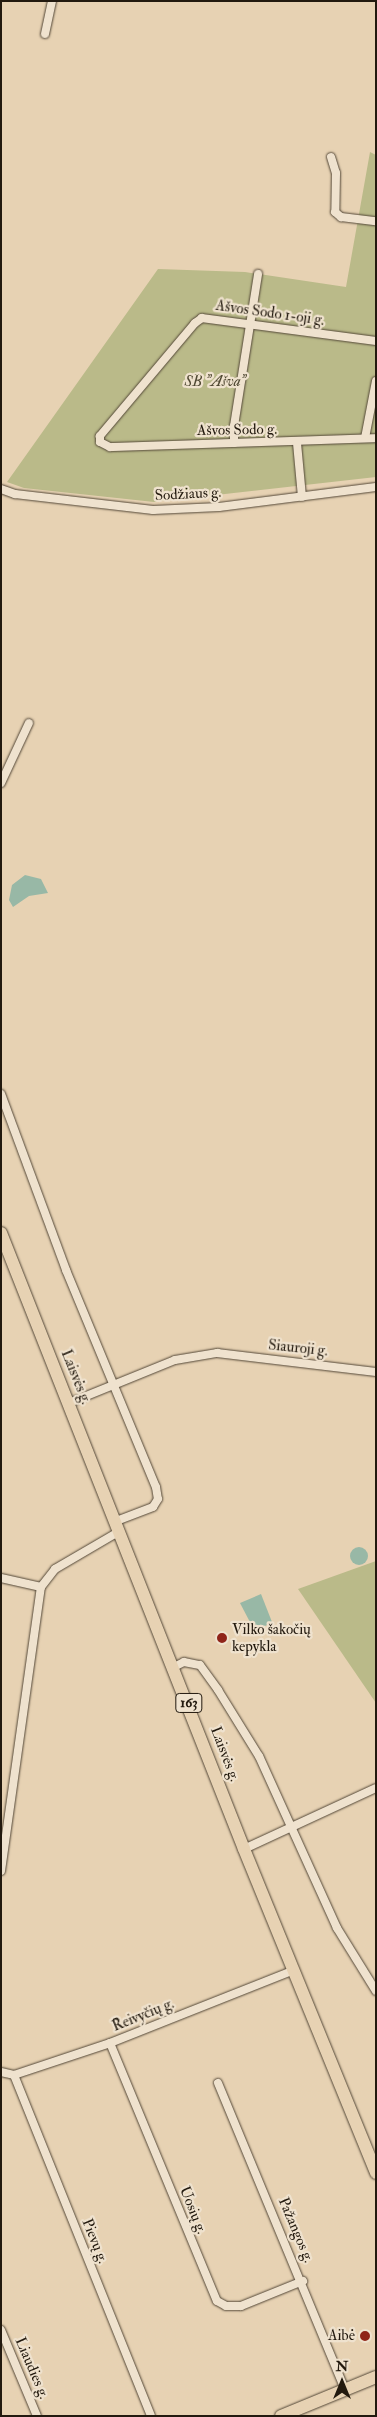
<!DOCTYPE html>
<meta charset="utf-8">
<style>
body{margin:0}
#map{position:relative;width:377px;height:2417px;overflow:hidden;background:#e7d2b3;font-family:"IM FELL Double Pica",serif}
div>[style]{position:absolute}
.green>*{inset:0;background:#baba89}
.water>*{inset:0;background:#98b8a6}
.round{border-radius:50%}
.roads{filter:drop-shadow(0 0 1px #534737) drop-shadow(0 0 1px #534737)}
.street>*{height:8px;margin:-4px;padding:0 4px;transform-origin:4px;border-radius:4px;background:#efe2ce}
.primary>*{height:12px;margin:-6px;padding:0 6px;transform-origin:6px;border-radius:6px;background:#e7d2b3}
.dots>*{width:14px;height:14px;translate:-50% -50%;box-sizing:border-box;border:2px solid #efe2ce;border-radius:50%}
span{translate:-50% -50%;white-space:nowrap;text-align:center;line-height:1.15;-webkit-text-stroke:4.5px #efe2ce;paint-order:stroke}
.shield-label span{padding:1px 4px;background:#efe2ce;border:1px solid;border-radius:4px;-webkit-text-stroke-width:0}
.shield-label{font-size:14px;color:#22190e;font-weight:700}
.street-label{font-size:15px;color:#22190e}
.park-label{font-size:15px;color:#504933;font-style:italic}
.poi-label{font-size:15px;color:#22190e}
.left{translate:0 -50%;text-align:left}
.right{translate:-100% -50%;text-align:right}
.frame{position:absolute;inset:0;border:2px solid #22190e;pointer-events:none}
.north{position:absolute;left:317px;top:2357px;width:50px;height:50px;-webkit-text-stroke:4px #efe2ce;paint-order:stroke;rotate:0deg;font-size:14px;font-weight:700;line-height:20px;text-align:center;color:#22190e}
.north::after{content:'';display:block;margin:auto;width:18px;height:22px;background:#22190e;clip-path:polygon(50% 0,100% 100%,50% 72%,0 100%)}
</style>
<div id="map">
<div class="green">
<div style="clip-path:polygon(370px 152px,376px 155px,376px 477px,154px 502px,24px 488px,7px 482px,158px 269px,245px 272px,346px 287px)"></div>
<div style="clip-path:polygon(376px 1561px,376px 1703px,298px 1589px)"></div>
</div>
<div class="water">
<div style="clip-path:polygon(25px 875px,41px 879px,48px 893px,29px 896px,13px 907px,9px 900px,12px 885px)"></div>
<div class="round" style="left:350px;top:1547px;width:18px;height:18px"></div>
<div style="clip-path:polygon(261px 1594px,272px 1622px,260px 1629px,252px 1626px,240px 1603px)"></div>
</div>
<div class="roads">
<div class="street">
<div style="left:45px;top:34px;width:34px;rotate:-78deg"></div>
<div style="left:331px;top:157px;width:17px;rotate:73deg"></div>
<div style="left:336px;top:173px;width:39px;rotate:91deg"></div>
<div style="left:335px;top:212px;width:8px;rotate:40deg"></div>
<div style="left:341px;top:217px;width:35px;rotate:7deg"></div>
<div style="left:376px;top:341px;width:176px;rotate:-172.5deg"></div>
<div style="left:202px;top:318px;width:9px;rotate:144deg"></div>
<div style="left:195px;top:323px;width:148px;rotate:130.1deg"></div>
<div style="left:100px;top:436px;width:6px;rotate:90deg"></div>
<div style="left:100px;top:442px;width:11px;rotate:27deg"></div>
<div style="left:110px;top:447px;width:266px;rotate:-1.9deg"></div>
<div style="left:365px;top:438px;width:58px;rotate:-79.1deg"></div>
<div style="left:234px;top:443px;width:17px;rotate:-90deg"></div>
<div style="left:234px;top:426px;width:154px;rotate:-81deg"></div>
<div style="left:297px;top:443px;width:54px;rotate:84.7deg"></div>
<div style="left:1px;top:489px;width:15px;rotate:20deg"></div>
<div style="left:15px;top:494px;width:139px;rotate:6.6deg"></div>
<div style="left:153px;top:510px;width:66px;rotate:-2.6deg"></div>
<div style="left:219px;top:507px;width:158px;rotate:-7.3deg"></div>
<div style="left:1px;top:783px;width:66px;rotate:-65deg"></div>
<div style="left:1px;top:1094px;width:188px;rotate:69.7deg"></div>
<div style="left:66px;top:1270px;width:235px;rotate:67.5deg"></div>
<div style="left:156px;top:1487px;width:12px;rotate:81deg"></div>
<div style="left:158px;top:1499px;width:9px;rotate:122deg"></div>
<div style="left:153px;top:1507px;width:40px;rotate:159deg"></div>
<div style="left:69px;top:1403px;width:114px;rotate:-22.1deg"></div>
<div style="left:175px;top:1360px;width:43px;rotate:-9.5deg"></div>
<div style="left:217px;top:1353px;width:160px;rotate:6.8deg"></div>
<div style="left:1px;top:1578px;width:41px;rotate:12.7deg"></div>
<div style="left:174px;top:1667px;width:11px;rotate:-27deg"></div>
<div style="left:184px;top:1662px;width:16px;rotate:11deg"></div>
<div style="left:200px;top:1665px;width:31px;rotate:54deg"></div>
<div style="left:218px;top:1690px;width:78px;rotate:58.2deg"></div>
<div style="left:259px;top:1756px;width:189px;rotate:65.6deg"></div>
<div style="left:337px;top:1928px;width:74px;rotate:58.2deg"></div>
<div style="left:244px;top:1849px;width:145px;rotate:-24.8deg"></div>
<div style="left:1px;top:1871px;width:287px;rotate:-82deg"></div>
<div style="left:41px;top:1587px;width:23px;rotate:-52deg"></div>
<div style="left:55px;top:1569px;width:75px;rotate:-30.3deg"></div>
<div style="left:110px;top:2043px;width:279px;rotate:67.5deg"></div>
<div style="left:217px;top:2301px;width:10px;rotate:29deg"></div>
<div style="left:226px;top:2306px;width:15px"></div>
<div style="left:241px;top:2306px;width:67px;rotate:-22deg"></div>
<div style="left:1px;top:2072px;width:13px;rotate:13deg"></div>
<div style="left:14px;top:2075px;width:101px;rotate:-18.4deg"></div>
<div style="left:110px;top:2043px;width:196px;rotate:-21.6deg"></div>
<div style="left:14px;top:2075px;width:367px;rotate:68.1deg"></div>
<div style="left:218px;top:2083px;width:331px;rotate:67.5deg"></div>
<div style="left:1px;top:2330px;width:93px;rotate:67.3deg"></div>
</div>
<div class="primary">
<div style="left:1px;top:1233px;width:662px;rotate:68.47deg"></div>
<div style="left:244px;top:1849px;width:350px;rotate:67.8deg"></div>
<div style="left:281px;top:2416px;width:103px;rotate:-22.3deg"></div>
</div>
</div>
<div class="dots">
<div style="left:222px;top:1638px;background:#8f2418"></div>
<div style="left:365px;top:2336px;background:#8f2418"></div>
</div>
<div class="shield-label">
<span style="left:189px;top:1703px">163</span>
</div>
<div class="street-label">
<span style="left:270px;top:313px;rotate:8deg">Ašvos Sodo 1-oji g.</span>
<span style="left:237px;top:430px;rotate:-1deg">Ašvos Sodo g.</span>
<span style="left:188px;top:494px;rotate:-3deg">Sodžiaus g.</span>
<span style="left:298px;top:1348px;rotate:6deg">Siauroji g.</span>
<span style="left:76px;top:1377px;rotate:68deg">Laisvės g.</span>
<span style="left:225px;top:1754px;rotate:69deg">Laisvės g.</span>
<span style="left:143px;top:2015px;rotate:-22deg">Reivyčių g.</span>
<span style="left:193px;top:2210px;rotate:68deg">Uosių g.</span>
<span style="left:296px;top:2230px;rotate:67deg">Pažangos g.</span>
<span style="left:95px;top:2241px;rotate:68deg">Pievų g.</span>
<span style="left:32px;top:2368px;rotate:67deg">Liaudies g.</span>
</div>
<div class="park-label">
<span style="left:215px;top:382px">SB "Ašva"</span>
</div>
<div class="poi-label">
<span class="left" style="left:232px;top:1638px">Vilko šakočių<br>kepykla</span>
<span class="right" style="left:355px;top:2336px">Aibė</span>
</div>
<div class="frame"></div>
<div class="north">N</div>
</div>
